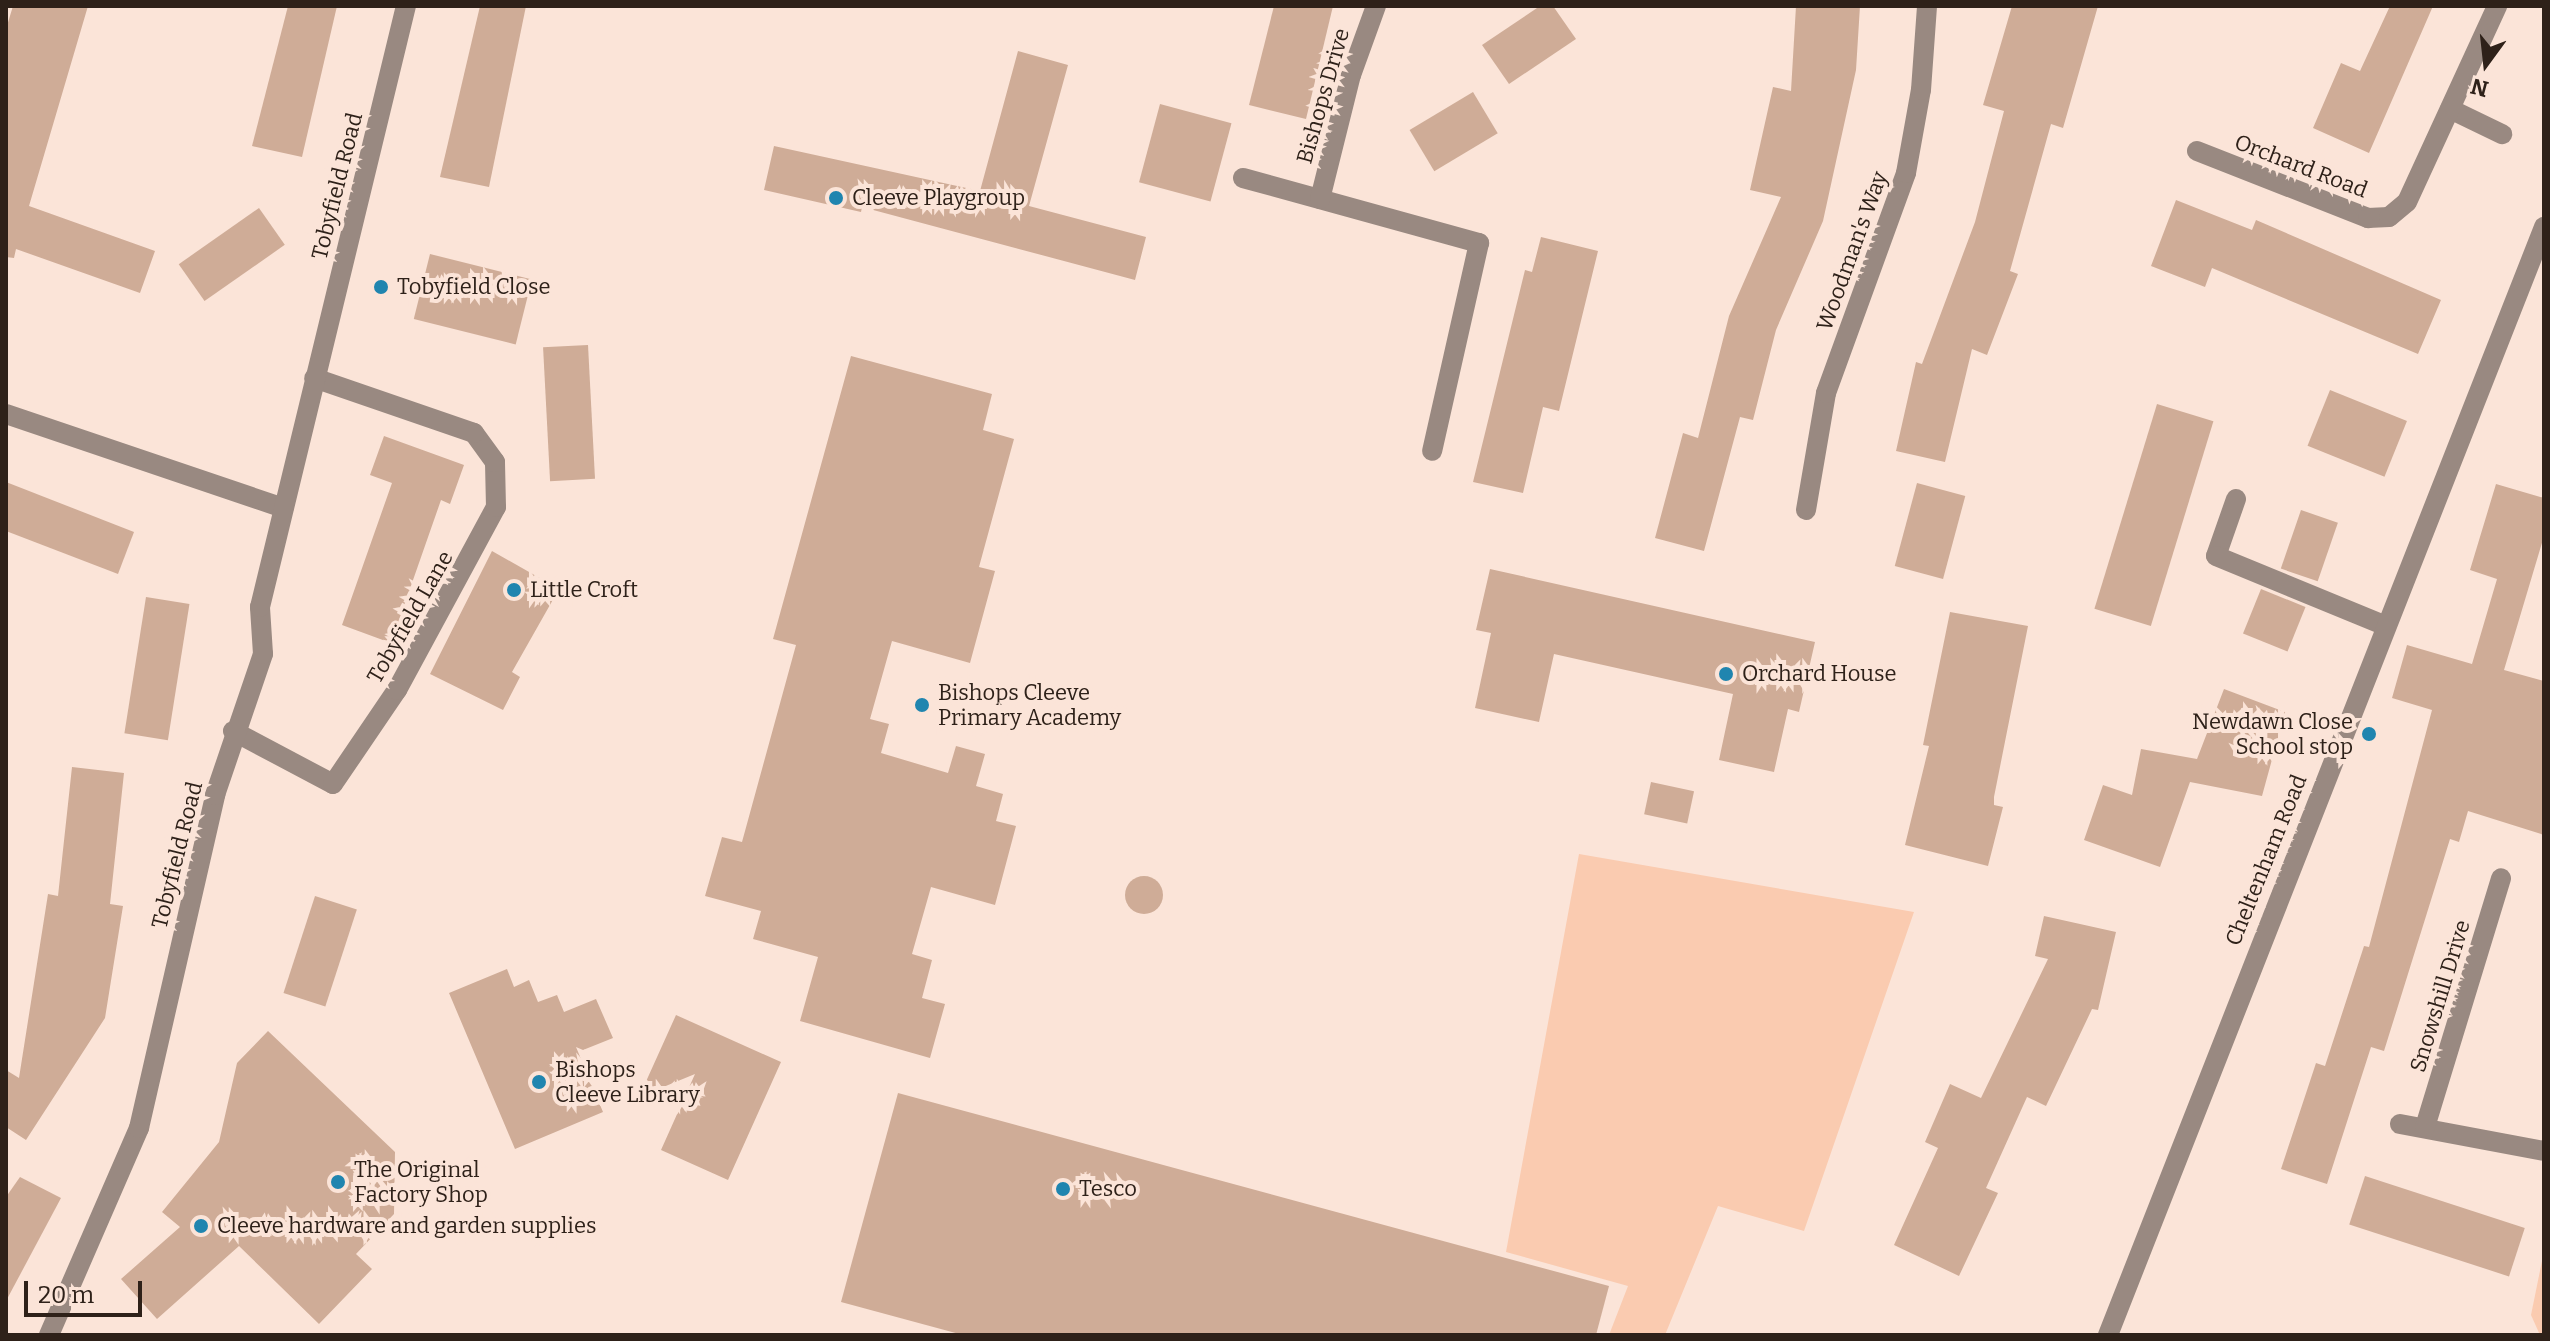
<!DOCTYPE html>
<style>
body{margin:0}
#map{position:relative;width:2550px;height:1341px;overflow:hidden;background:#fbe4d8;font-family:Bitter,serif}
div>[style]{position:absolute}
.green>*{inset:0;background:#facbb0}
.building>*{inset:0;background:#cfac97;transform-origin:0 0}
.round{border-radius:50%}
.minor>*{height:20px;margin:-10px;padding:0 10px;transform-origin:10px;border-radius:10px;background:#998981}
.dots>*{width:22px;height:22px;translate:-50% -50%;box-sizing:border-box;border:4px solid #fbe4d8;border-radius:50%}
span{translate:-50% -50%;white-space:nowrap;text-align:center;line-height:1.15;-webkit-text-stroke:8px #fbe4d8;paint-order:stroke}
.street-label{font-size:22px;color:#2e2119}
.poi-label{font-size:22px;color:#2e2119}
.left{translate:0 -50%;text-align:left}
.right{translate:-100% -50%;text-align:right}
.frame{position:absolute;inset:0;border:8px solid #2e2119;pointer-events:none}
.north{position:absolute;left:2446px;top:24px;width:80px;height:80px;-webkit-text-stroke:6px #fbe4d8;paint-order:stroke;rotate:195deg;font-size:22px;font-weight:700;line-height:32px;text-align:center;color:#2e2119}
.north::after{content:'';display:block;margin:auto;width:28px;height:36px;background:#2e2119;clip-path:polygon(50% 0,100% 100%,50% 72%,0 100%)}
.scale{position:absolute;left:24px;top:1281px;width:118px;height:36px;box-sizing:border-box;border:4px solid #2e2119;border-top:0;padding-left:10px;font-size:24px;line-height:28px;white-space:nowrap;color:#2e2119;-webkit-text-stroke:6px #fbe4d8;paint-order:stroke}
</style>
<div id="map">
<div class="green">
<div style="clip-path:polygon(1579px 854px,1914px 912px,1804px 1231px,1718px 1206px,1665px 1335px,1609px 1335px,1628px 1286px,1506px 1252px)"></div>
<div style="clip-path:polygon(2544px 1251px,2544px 1335px,2540px 1335px,2531px 1315px)"></div>
</div>
<div class="building">
<div style="clip-path:polygon(13px 6px,88px 6px,29px 206px,155px 251px,140px 293px,16px 249px,14px 258px,6px 257px,6px 29px)"></div>
<div style="clip-path:polygon(288px 6px,337px 6px,302px 157px,252px 146px)"></div>
<div style="clip-path:polygon(480px 6px,526px 6px,489px 187px,440px 177px)"></div>
<div style="clip-path:polygon(1274px 6px,1333px 6px,1306px 119px,1249px 105px)"></div>
<div style="clip-path:polygon(1540px 6px,1553px 6px,1576px 39px,1509px 84px,1482px 45px)"></div>
<div style="clip-path:polygon(1796px 6px,1860px 6px,1856px 70px,1823px 221px,1776px 330px,1753px 420px,1740px 417px,1704px 551px,1655px 538px,1683px 433px,1698px 438px,1729px 316px,1781px 197px,1750px 190px,1773px 87px,1791px 91px)"></div>
<div style="clip-path:polygon(2012px 6px,2098px 6px,2063px 128px,2051px 124px,2010px 271px,2018px 274px,1987px 355px,1972px 349px,1945px 462px,1896px 451px,1916px 362px,1922px 364px,1975px 222px,2004px 111px,1983px 105px)"></div>
<div style="clip-path:polygon(2390px 6px,2433px 6px,2369px 153px,2313px 128px,2341px 63px,2360px 71px)"></div>
<div style="clip-path:polygon(1018px 51px,1068px 65px,1029px 206px,1146px 237px,1135px 280px,862px 207px,861px 212px,764px 190px,774px 146px,980px 191px)"></div>
<div style="left:1473px;top:92px;width:48px;height:74px;rotate:59deg"></div>
<div style="left:1160px;top:104px;width:74px;height:81px;rotate:15deg"></div>
<div style="clip-path:polygon(2176px 200px,2252px 230px,2256px 220px,2441px 300px,2418px 354px,2212px 268px,2205px 287px,2151px 266px)"></div>
<div style="left:259px;top:208px;width:45px;height:98px;rotate:55deg"></div>
<div style="clip-path:polygon(1541px 237px,1598px 251px,1559px 411px,1543px 407px,1523px 493px,1473px 482px,1525px 270px,1532px 272px)"></div>
<div style="left:430px;top:254px;width:105px;height:67px;rotate:14deg"></div>
<div style="left:588px;top:345px;width:134px;height:45px;rotate:87deg"></div>
<div style="clip-path:polygon(851px 356px,992px 394px,983px 430px,1014px 439px,979px 567px,995px 571px,970px 663px,892px 641px,870px 719px,889px 724px,881px 753px,948px 773px,956px 746px,985px 754px,976px 786px,1003px 794px,996px 821px,1016px 826px,995px 905px,931px 887px,912px 954px,932px 960px,922px 998px,945px 1004px,930px 1058px,800px 1021px,818px 957px,753px 939px,761px 911px,705px 896px,722px 837px,742px 842px,796px 645px,773px 639px)"></div>
<div style="left:2330px;top:390px;width:83px;height:60px;rotate:22deg"></div>
<div style="left:2157px;top:404px;width:59px;height:214px;rotate:17deg"></div>
<div style="clip-path:polygon(384px 436px,464px 465px,450px 504px,441px 500px,391px 643px,342px 625px,392px 483px,370px 475px)"></div>
<div style="clip-path:polygon(6px 482px,134px 532px,118px 574px,6px 531px)"></div>
<div style="left:1917px;top:483px;width:50px;height:86px;rotate:15deg"></div>
<div style="clip-path:polygon(2496px 484px,2544px 498px,2544px 536px,2504px 670px,2544px 681px,2544px 835px,2468px 811px,2459px 842px,2450px 839px,2384px 1051px,2371px 1047px,2327px 1184px,2281px 1169px,2316px 1063px,2325px 1066px,2364px 946px,2369px 947px,2432px 710px,2392px 698px,2407px 645px,2472px 664px,2497px 579px,2470px 570px)"></div>
<div style="left:2301px;top:510px;width:39px;height:62px;rotate:19deg"></div>
<div style="clip-path:polygon(492px 551px,559px 589px,512px 672px,520px 677px,503px 710px,430px 674px)"></div>
<div style="clip-path:polygon(1490px 569px,1815px 642px,1799px 712px,1788px 709px,1774px 772px,1719px 760px,1733px 694px,1554px 654px,1539px 722px,1475px 708px,1491px 633px,1476px 630px)"></div>
<div style="left:2261px;top:589px;width:48px;height:48px;rotate:22deg"></div>
<div style="left:146px;top:597px;width:44px;height:138px;rotate:9deg"></div>
<div style="clip-path:polygon(1950px 612px,2028px 626px,1994px 797px,1994px 805px,2003px 807px,1988px 866px,1905px 845px,1929px 746px,1923px 745px)"></div>
<div style="clip-path:polygon(2224px 689px,2285px 712px,2262px 796px,2190px 782px,2160px 867px,2084px 840px,2103px 785px,2132px 795px,2141px 749px,2197px 759px)"></div>
<div style="clip-path:polygon(72px 767px,124px 773px,110px 904px,123px 906px,105px 1018px,26px 1140px,6px 1127px,6px 1070px,19px 1078px,48px 894px,58px 896px)"></div>
<div style="left:1651px;top:782px;width:44px;height:33px;rotate:12deg"></div>
<div class="round" style="left:1125px;top:876px;width:38px;height:38px"></div>
<div style="left:315px;top:896px;width:44px;height:102px;rotate:18deg"></div>
<div style="clip-path:polygon(2044px 916px,2116px 932px,2098px 1010px,2092px 1009px,2046px 1106px,2027px 1097px,1986px 1188px,1998px 1193px,1959px 1276px,1894px 1245px,1938px 1148px,1925px 1142px,1950px 1084px,1981px 1098px,2048px 959px,2035px 956px)"></div>
<div style="clip-path:polygon(507px 969px,514px 987px,529px 980px,538px 1002px,557px 995px,564px 1012px,596px 999px,613px 1038px,583px 1050px,576px 1047px,603px 1112px,515px 1149px,449px 993px)"></div>
<div style="clip-path:polygon(676px 1015px,781px 1062px,728px 1180px,661px 1150px,695px 1074px,639px 1097px)"></div>
<div style="clip-path:polygon(268px 1031px,395px 1152px,394px 1214px,356px 1254px,372px 1269px,319px 1324px,239px 1246px,157px 1319px,121px 1279px,180px 1227px,162px 1212px,219px 1142px,237px 1063px)"></div>
<div style="clip-path:polygon(898px 1093px,1609px 1286px,1596px 1335px,963px 1335px,841px 1302px)"></div>
<div style="left:2365px;top:1176px;width:168px;height:51px;rotate:18deg"></div>
<div style="clip-path:polygon(20px 1177px,61px 1198px,6px 1301px,6px 1197px)"></div>
</div>
<div class="minor">
<div style="left:2450px;top:109px;width:58px;rotate:25.7deg"></div>
<div style="left:2197px;top:151px;width:184px;rotate:21.4deg"></div>
<div style="left:2368px;top:218px;width:21px;rotate:-3deg"></div>
<div style="left:2389px;top:217px;width:23px;rotate:-40deg"></div>
<div style="left:2407px;top:202px;width:216px;rotate:-65.3deg"></div>
<div style="left:1243px;top:178px;width:245px;rotate:15.4deg"></div>
<div style="left:1479px;top:243px;width:213px;rotate:102.7deg"></div>
<div style="left:1320px;top:199px;width:128px;rotate:-76deg"></div>
<div style="left:1351px;top:75px;width:73px;rotate:-70.1deg"></div>
<div style="left:6px;top:414px;width:293px;rotate:18.7deg"></div>
<div style="left:2236px;top:499px;width:60px;rotate:109.3deg"></div>
<div style="left:2216px;top:556px;width:184px;rotate:22.4deg"></div>
<div style="left:1806px;top:510px;width:119px;rotate:-80.3deg"></div>
<div style="left:1826px;top:393px;width:234px;rotate:-70deg"></div>
<div style="left:1906px;top:173px;width:84px;rotate:-79.8deg"></div>
<div style="left:1921px;top:90px;width:84px;rotate:-85.9deg"></div>
<div style="left:233px;top:731px;width:113px;rotate:27.9deg"></div>
<div style="left:333px;top:784px;width:114px;rotate:-55.8deg"></div>
<div style="left:397px;top:690px;width:208px;rotate:-61.6deg"></div>
<div style="left:496px;top:507px;width:45px;rotate:-91.3deg"></div>
<div style="left:495px;top:462px;width:36px;rotate:-126deg"></div>
<div style="left:474px;top:433px;width:169px;rotate:-161deg"></div>
<div style="left:2400px;top:1124px;width:147px;rotate:10.6deg"></div>
<div style="left:2425px;top:1127px;width:260px;rotate:-73deg"></div>
<div style="left:49px;top:1335px;width:226px;rotate:-66.5deg"></div>
<div style="left:139px;top:1128px;width:342px;rotate:-77.1deg"></div>
<div style="left:215px;top:795px;width:149px;rotate:-71.2deg"></div>
<div style="left:263px;top:654px;width:47px;rotate:-93.7deg"></div>
<div style="left:260px;top:607px;width:618px;rotate:-76.35deg"></div>
<div style="left:2108px;top:1335px;width:1191px;rotate:-68.52deg"></div>
</div>
<div class="dots">
<div style="left:836px;top:198px;background:#2085af"></div>
<div style="left:381px;top:287px;background:#2085af"></div>
<div style="left:514px;top:590px;background:#2085af"></div>
<div style="left:1726px;top:674px;background:#2085af"></div>
<div style="left:922px;top:705px;background:#2085af"></div>
<div style="left:2369px;top:734px;background:#2085af"></div>
<div style="left:539px;top:1082px;background:#2085af"></div>
<div style="left:338px;top:1182px;background:#2085af"></div>
<div style="left:1063px;top:1189px;background:#2085af"></div>
<div style="left:201px;top:1226px;background:#2085af"></div>
</div>
<div class="street-label">
<span style="left:1323px;top:96px;rotate:-74deg">Bishops Drive</span>
<span style="left:2301px;top:166px;rotate:21deg">Orchard Road</span>
<span style="left:337px;top:186px;rotate:-76deg">Tobyfield Road</span>
<span style="left:1852px;top:251px;rotate:-70deg">Woodman's Way</span>
<span style="left:410px;top:617px;rotate:-60deg">Tobyfield Lane</span>
<span style="left:177px;top:855px;rotate:-76deg">Tobyfield Road</span>
<span style="left:2266px;top:860px;rotate:-68deg">Cheltenham Road</span>
<span style="left:2440px;top:996px;rotate:-73deg">Snowshill Drive</span>
</div>
<div class="poi-label">
<span class="left" style="left:852px;top:198px">Cleeve Playgroup</span>
<span class="left" style="left:397px;top:287px">Tobyfield Close</span>
<span class="left" style="left:530px;top:590px">Little Croft</span>
<span class="left" style="left:1742px;top:674px">Orchard House</span>
<span class="left" style="left:938px;top:705px">Bishops Cleeve<br>Primary Academy</span>
<span class="right" style="left:2353px;top:734px">Newdawn Close<br>School stop</span>
<span class="left" style="left:555px;top:1082px">Bishops<br>Cleeve Library</span>
<span class="left" style="left:354px;top:1182px">The Original<br>Factory Shop</span>
<span class="left" style="left:1079px;top:1189px">Tesco</span>
<span class="left" style="left:217px;top:1226px">Cleeve hardware and garden supplies</span>
</div>
<div class="frame"></div>
<div class="north">N</div>
<div class="scale">20 m</div>
</div>
